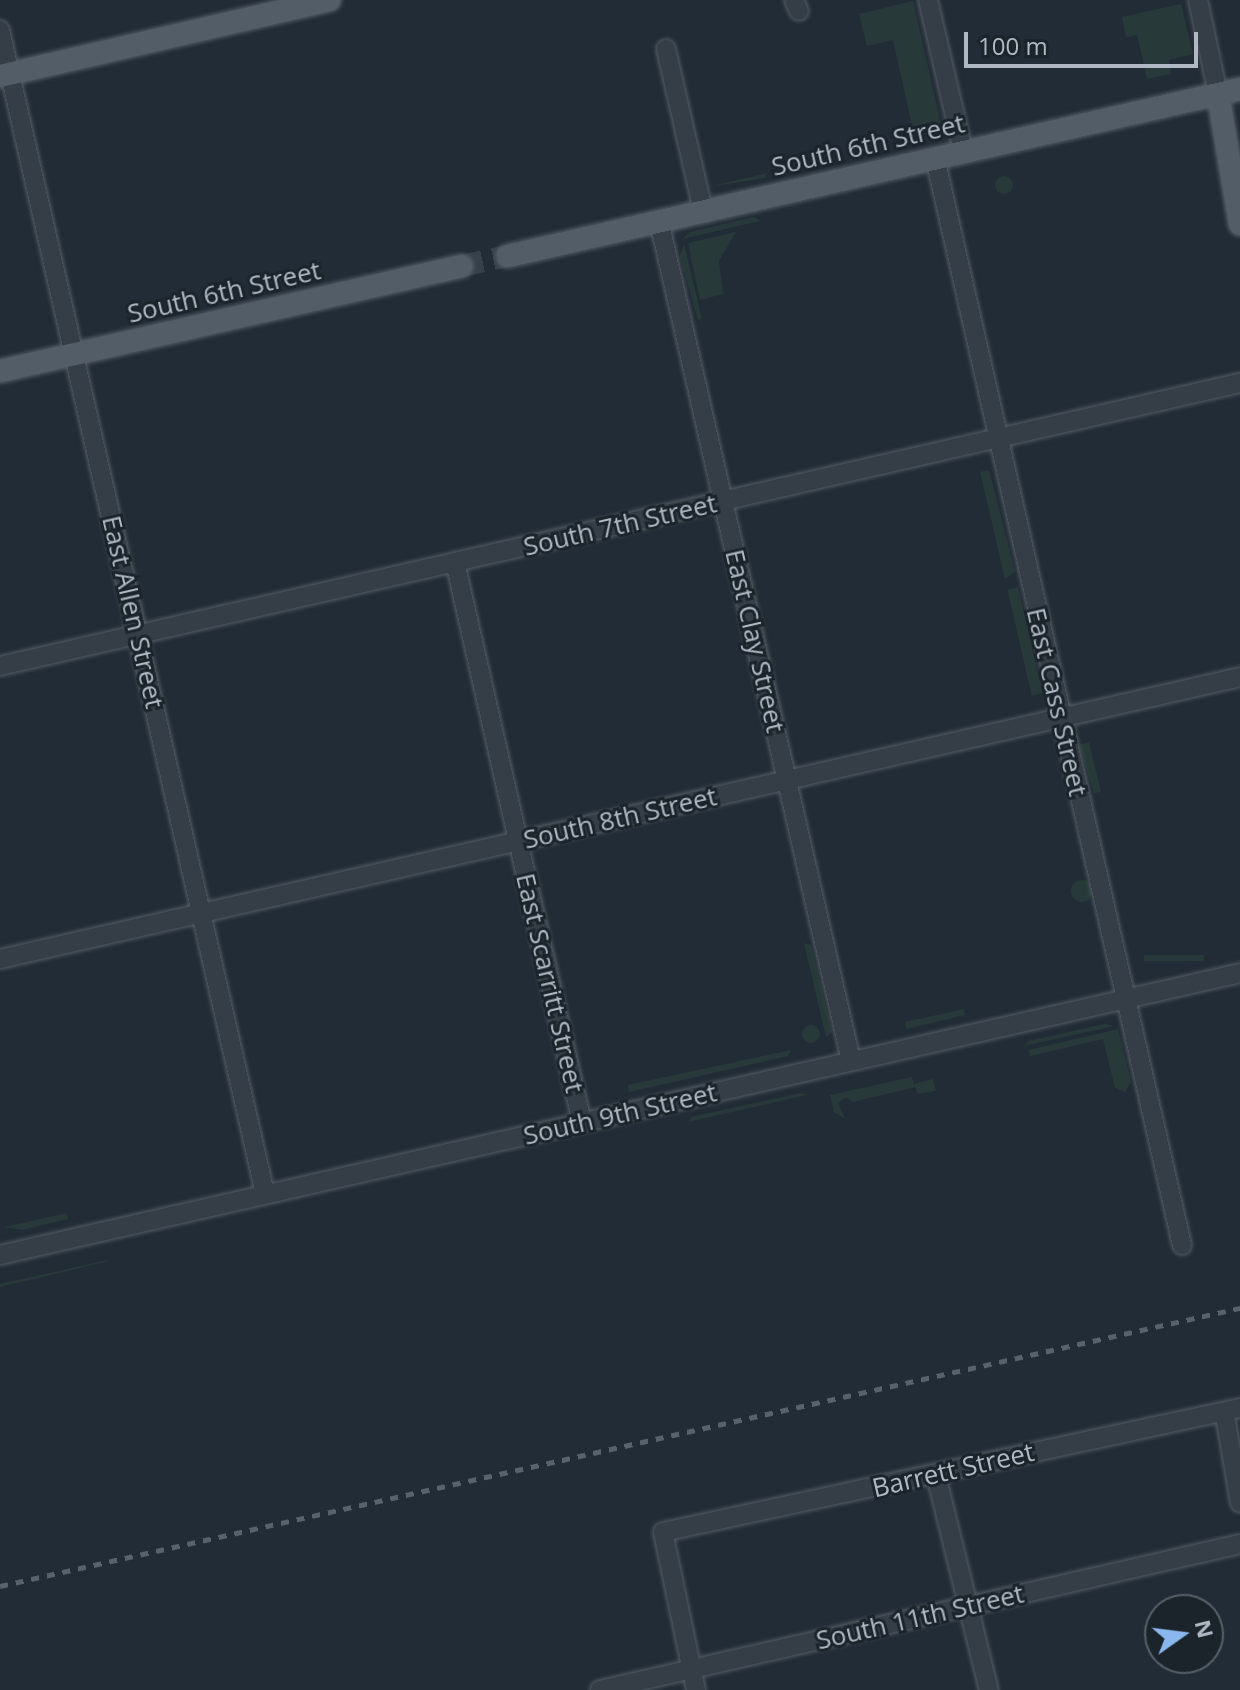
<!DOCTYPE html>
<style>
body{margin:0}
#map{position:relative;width:1240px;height:1690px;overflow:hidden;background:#222c36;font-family:"Open Sans",sans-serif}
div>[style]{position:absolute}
.green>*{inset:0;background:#273a39;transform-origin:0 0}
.round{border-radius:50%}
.major-tunnel>*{height:22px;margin-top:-11px;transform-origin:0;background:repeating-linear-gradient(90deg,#37414b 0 22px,transparent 0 33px)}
.roads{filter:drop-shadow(0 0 2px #535c64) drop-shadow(0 0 2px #535c64)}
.minor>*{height:18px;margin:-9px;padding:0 9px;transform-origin:9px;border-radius:9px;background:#353e46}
.major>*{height:22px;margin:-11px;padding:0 11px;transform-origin:11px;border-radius:11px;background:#535d67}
.rail>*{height:5px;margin-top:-2.5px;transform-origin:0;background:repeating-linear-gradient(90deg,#58626d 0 8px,transparent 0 16px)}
span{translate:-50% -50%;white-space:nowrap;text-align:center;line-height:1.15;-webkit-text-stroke:6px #1b232b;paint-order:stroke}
.street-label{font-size:26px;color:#b0b9c3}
.north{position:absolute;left:1144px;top:1594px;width:80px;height:80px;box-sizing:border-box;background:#1b232b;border:2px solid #575f68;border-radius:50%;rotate:76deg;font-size:22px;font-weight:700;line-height:32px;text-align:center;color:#b0b9c3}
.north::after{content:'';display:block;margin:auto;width:28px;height:36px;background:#8ab8ee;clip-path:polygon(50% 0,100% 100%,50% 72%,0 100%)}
.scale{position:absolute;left:964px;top:32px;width:234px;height:36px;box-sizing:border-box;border:4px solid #b0b9c3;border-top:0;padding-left:10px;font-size:24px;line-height:28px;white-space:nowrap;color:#b0b9c3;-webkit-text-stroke:6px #1b232b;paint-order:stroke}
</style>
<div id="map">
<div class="green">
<div style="clip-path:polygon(913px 1px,941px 124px,913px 130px,893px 40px,867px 46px,859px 14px)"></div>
<div style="clip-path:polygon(1181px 4px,1193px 54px,1169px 60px,1171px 74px,1147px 79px,1137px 35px,1126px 37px,1122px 17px)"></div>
<div style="clip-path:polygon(767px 173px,765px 178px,708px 187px)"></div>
<div class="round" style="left:995px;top:176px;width:18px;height:18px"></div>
<div style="clip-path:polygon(754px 217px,760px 221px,682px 239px,690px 232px)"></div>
<div style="clip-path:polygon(736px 232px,719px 261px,723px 294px,700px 300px,688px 243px)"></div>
<div style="clip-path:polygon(684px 244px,702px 319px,698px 320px,680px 257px)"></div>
<div style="clip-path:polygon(989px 470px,1015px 572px,1005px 579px,980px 472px)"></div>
<div style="left:1018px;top:587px;width:109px;height:11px;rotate:77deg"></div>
<div style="clip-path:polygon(1089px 742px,1101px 792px,1094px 793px,1079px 745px)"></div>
<div class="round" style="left:1071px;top:880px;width:22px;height:22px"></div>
<div style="clip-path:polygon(804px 943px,811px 945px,832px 1032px,826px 1037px)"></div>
<div style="left:1204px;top:955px;width:6px;height:60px;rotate:90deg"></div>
<div style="clip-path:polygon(964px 1009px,965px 1015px,906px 1029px,905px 1022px)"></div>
<div style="clip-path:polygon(1104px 1024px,1115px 1026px,1023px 1046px,1029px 1041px)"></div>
<div class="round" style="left:802px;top:1025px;width:18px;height:18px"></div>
<div style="clip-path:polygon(1118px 1029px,1131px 1082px,1125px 1092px,1115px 1088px,1103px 1039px,1030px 1056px,1028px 1050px)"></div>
<div style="clip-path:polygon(791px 1050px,788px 1056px,629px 1092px,628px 1085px)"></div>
<div style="clip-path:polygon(912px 1077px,914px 1084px,933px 1079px,936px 1091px,918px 1094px,915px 1087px,853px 1102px,846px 1097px,838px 1103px,845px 1119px,834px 1112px,830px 1095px)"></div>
<div style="clip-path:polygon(801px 1093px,807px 1095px,688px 1122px,691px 1117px)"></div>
<div style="clip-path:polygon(67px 1213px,68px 1219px,22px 1230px,4px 1227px)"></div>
<div style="clip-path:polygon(108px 1260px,109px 1261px,0 1287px,0 1284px)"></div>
</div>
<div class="major-tunnel">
<div style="left:461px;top:266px;width:48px;rotate:-12deg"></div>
</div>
<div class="roads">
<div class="minor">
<div style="left:794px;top:0;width:12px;rotate:66deg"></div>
<div style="left:928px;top:0;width:155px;rotate:76.9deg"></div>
<div style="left:1198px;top:0;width:96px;rotate:78deg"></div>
<div style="left:0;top:30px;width:1194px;rotate:77.17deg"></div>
<div style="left:666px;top:49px;width:166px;rotate:77.1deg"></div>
<div style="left:935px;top:158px;width:1115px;rotate:77.2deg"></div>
<div style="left:659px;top:221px;width:862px;rotate:77.12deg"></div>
<div style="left:455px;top:562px;width:575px;rotate:77.24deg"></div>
<div style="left:0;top:666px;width:1272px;rotate:-12.86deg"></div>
<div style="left:0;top:959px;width:1272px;rotate:-12.81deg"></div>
<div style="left:0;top:1255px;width:1272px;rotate:-12.81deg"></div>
<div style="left:1225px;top:1416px;width:88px;rotate:80.2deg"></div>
<div style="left:936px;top:1475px;width:221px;rotate:76.2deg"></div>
<div style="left:600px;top:1690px;width:656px;rotate:-12.85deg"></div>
<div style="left:696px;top:1690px;width:161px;rotate:-101.8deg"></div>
<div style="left:663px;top:1532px;width:590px;rotate:-12.13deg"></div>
</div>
<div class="major">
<div style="left:0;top:76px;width:338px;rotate:-13deg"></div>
<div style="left:1218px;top:94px;width:132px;rotate:80.4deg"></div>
<div style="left:508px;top:256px;width:751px;rotate:-12.85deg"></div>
<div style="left:0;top:371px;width:473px;rotate:-12.8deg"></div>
</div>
</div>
<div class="rail">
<div style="left:0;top:1586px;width:1271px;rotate:-12.64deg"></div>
</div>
<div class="street-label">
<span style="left:868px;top:145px;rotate:-13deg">South 6th Street</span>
<span style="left:224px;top:292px;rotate:-13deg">South 6th Street</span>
<span style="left:620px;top:525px;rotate:-13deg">South 7th Street</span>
<span style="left:133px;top:612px;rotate:77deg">East Allen Street</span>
<span style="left:755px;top:641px;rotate:77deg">East Clay Street</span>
<span style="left:1057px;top:702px;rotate:77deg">East Cass Street</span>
<span style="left:620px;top:818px;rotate:-13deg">South 8th Street</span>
<span style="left:550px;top:983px;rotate:77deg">East Scarritt Street</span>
<span style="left:620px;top:1114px;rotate:-13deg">South 9th Street</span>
<span style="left:953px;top:1470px;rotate:-13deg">Barrett Street</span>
<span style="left:920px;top:1617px;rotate:-13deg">South 11th Street</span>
</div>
<div class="north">N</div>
<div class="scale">100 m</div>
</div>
